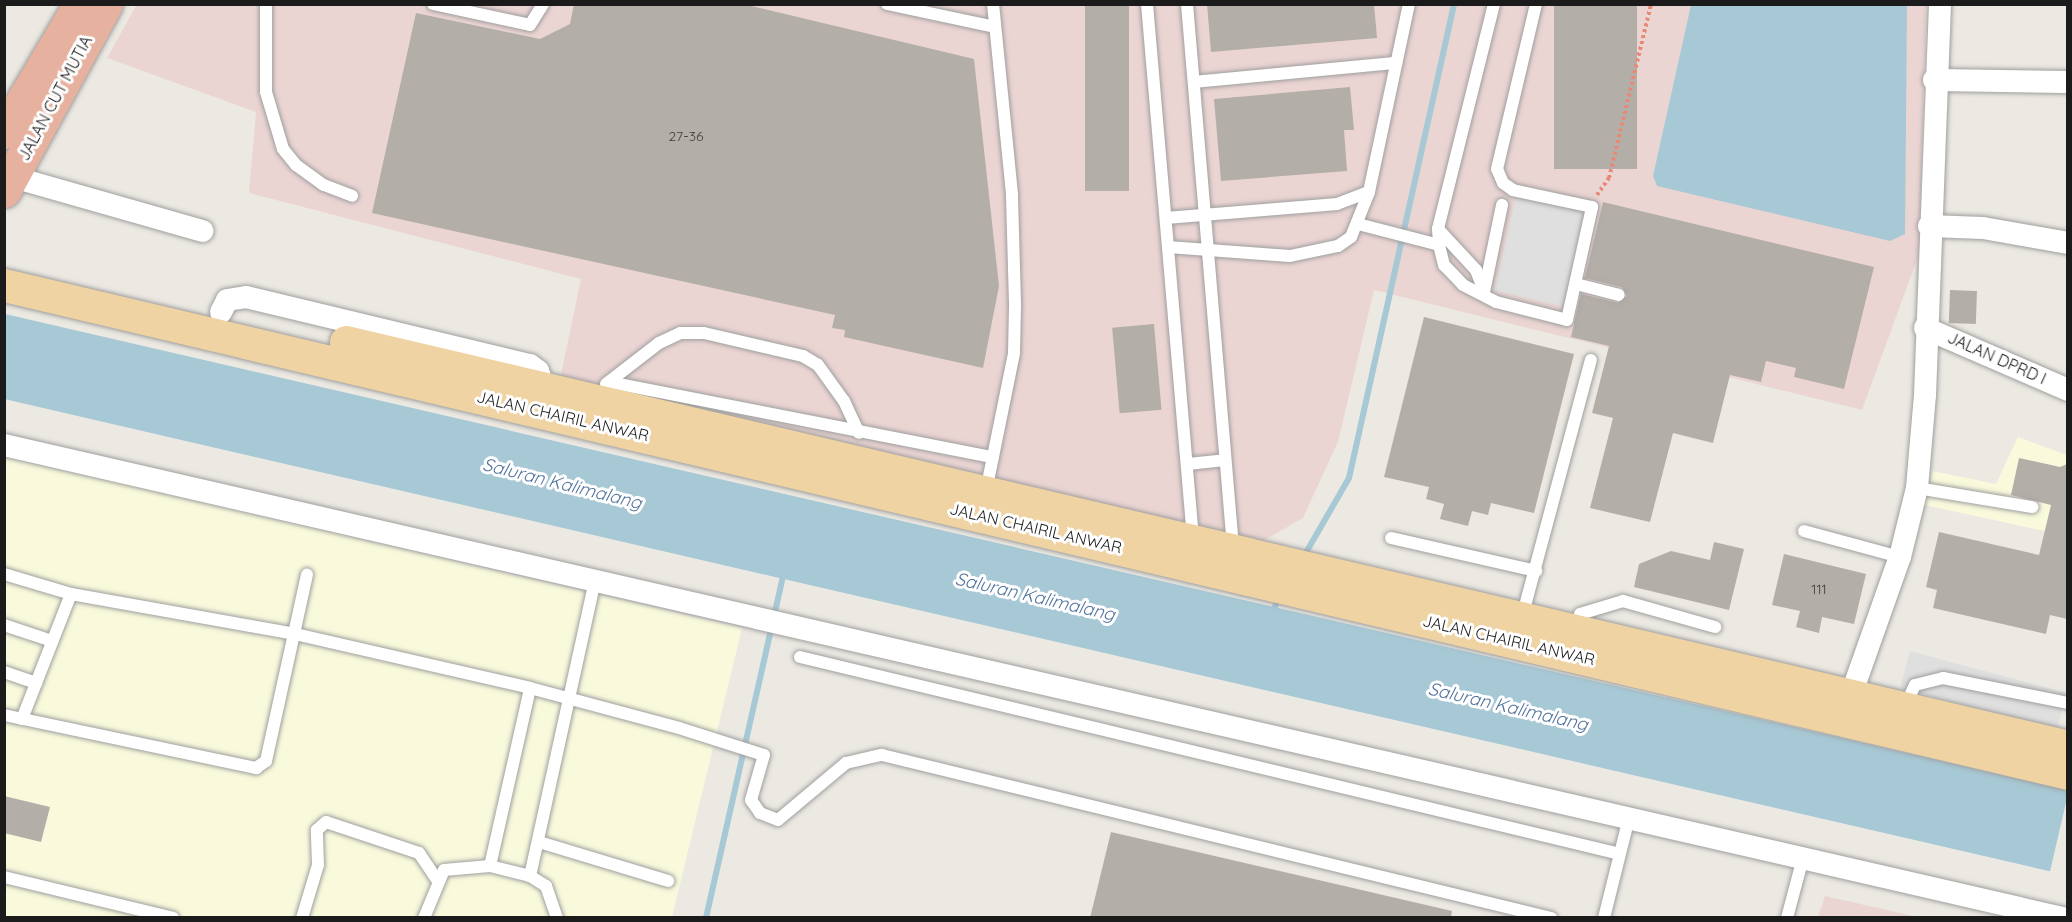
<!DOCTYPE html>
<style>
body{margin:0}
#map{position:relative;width:2072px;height:922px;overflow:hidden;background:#ece9e2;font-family:Quicksand,sans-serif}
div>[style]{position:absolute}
.commercial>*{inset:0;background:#ebd5d3}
.education>*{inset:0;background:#f9fadc}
.parking>*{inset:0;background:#dfdfdf;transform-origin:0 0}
.water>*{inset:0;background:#a7c8d5;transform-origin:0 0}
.stream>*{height:6px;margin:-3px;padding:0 3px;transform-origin:3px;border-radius:3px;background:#a7c8d5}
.building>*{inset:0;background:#b4aea8;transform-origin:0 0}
.path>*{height:4px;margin-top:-2px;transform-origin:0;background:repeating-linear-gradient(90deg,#e88976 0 3px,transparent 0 6px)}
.roads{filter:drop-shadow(0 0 2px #9f9f9f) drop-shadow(0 0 2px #9f9f9f)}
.service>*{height:12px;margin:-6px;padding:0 6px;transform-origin:6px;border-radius:6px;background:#fff}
.minor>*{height:22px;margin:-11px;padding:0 11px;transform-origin:11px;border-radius:11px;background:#fff}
.primary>*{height:33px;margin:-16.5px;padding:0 16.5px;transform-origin:16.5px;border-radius:16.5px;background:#f0d3a3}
.trunk>*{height:33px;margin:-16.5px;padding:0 16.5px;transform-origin:16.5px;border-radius:16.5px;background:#e6b29f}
span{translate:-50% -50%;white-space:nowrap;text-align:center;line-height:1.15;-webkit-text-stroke:6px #fff;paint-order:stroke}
.number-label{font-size:14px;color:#41403e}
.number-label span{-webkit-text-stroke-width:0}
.street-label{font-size:16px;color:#1b1b1b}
.water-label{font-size:18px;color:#54759f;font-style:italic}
.frame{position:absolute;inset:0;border:6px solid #1b1b1b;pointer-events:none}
</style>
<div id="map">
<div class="commercial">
<div style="clip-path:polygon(137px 4px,1926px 5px,1919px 254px,1862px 410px,1374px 290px,1338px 442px,1303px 518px,1263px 541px,560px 379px,581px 279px,249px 193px,256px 112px,107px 58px)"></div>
<div style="clip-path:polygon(1825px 896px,1918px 917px,1818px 917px)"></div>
</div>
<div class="education">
<div style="clip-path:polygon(2018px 437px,2067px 455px,2067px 536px,1925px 505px,1932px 471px,1996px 484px)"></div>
<div style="clip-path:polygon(5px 456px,742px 628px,672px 917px,5px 918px)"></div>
</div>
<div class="parking">
<div style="left:1516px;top:197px;width:74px;height:96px;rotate:13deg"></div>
<div style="left:1910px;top:651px;width:162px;height:38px;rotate:15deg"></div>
</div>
<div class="water">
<div style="clip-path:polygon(1691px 5px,1907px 5px,1905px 234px,1890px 241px,1657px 186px,1653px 176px)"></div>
<div style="left:5px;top:314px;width:2118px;height:83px;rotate:13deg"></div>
</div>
<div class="stream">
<div style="left:1304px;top:556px;width:90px;rotate:-60deg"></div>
<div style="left:1349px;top:478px;width:485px;rotate:-77.5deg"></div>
<div style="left:1268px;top:619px;width:26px;rotate:-61deg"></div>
<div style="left:706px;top:918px;width:354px;rotate:-77.3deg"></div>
</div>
<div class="building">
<div style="clip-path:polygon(574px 4px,743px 4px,974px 59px,999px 286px,983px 368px,844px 337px,845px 330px,832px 328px,835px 315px,372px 213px,416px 13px,540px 39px,570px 24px)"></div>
<div style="left:1085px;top:4px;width:44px;height:187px"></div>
<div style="clip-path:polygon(1207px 4px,1374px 4px,1377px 38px,1211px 52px)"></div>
<div style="left:1554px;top:4px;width:83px;height:165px"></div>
<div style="clip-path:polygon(1350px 87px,1354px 130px,1344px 130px,1347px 171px,1221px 181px,1214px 99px)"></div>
<div style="clip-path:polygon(1603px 202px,1874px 267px,1844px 389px,1794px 377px,1796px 368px,1766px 361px,1761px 382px,1730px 375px,1713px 443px,1673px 433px,1650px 522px,1590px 508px,1613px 418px,1592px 413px,1609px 346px,1571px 337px,1581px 294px,1618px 303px,1627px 296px,1622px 287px,1585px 278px)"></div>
<div style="left:1950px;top:290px;width:27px;height:33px;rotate:2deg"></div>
<div style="clip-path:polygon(1424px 317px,1574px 354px,1534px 513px,1491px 503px,1488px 515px,1472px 511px,1468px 526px,1440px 519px,1444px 504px,1426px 499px,1429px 487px,1384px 477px)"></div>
<div style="left:1154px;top:324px;width:86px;height:42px;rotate:85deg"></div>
<div style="clip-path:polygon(2019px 458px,2060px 467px,2067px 464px,2067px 619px,2050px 615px,2046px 634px,1933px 608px,1937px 590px,1926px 587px,1939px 532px,2039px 555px,2051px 505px,2011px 495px)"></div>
<div style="clip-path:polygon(1714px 542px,1744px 549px,1729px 610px,1634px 587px,1639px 564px,1671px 551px,1710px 560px)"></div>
<div style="clip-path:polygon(1784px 554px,1866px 574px,1854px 624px,1822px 617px,1819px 633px,1796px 627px,1800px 611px,1772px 605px)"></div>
<div style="clip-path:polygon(4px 796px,50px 807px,41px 842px,4px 833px)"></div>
<div style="clip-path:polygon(1111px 832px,1452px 911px,1451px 918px,1090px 918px)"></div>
</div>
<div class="path">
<div style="left:1597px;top:195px;width:21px;rotate:-55deg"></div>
<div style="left:1609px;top:178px;width:179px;rotate:-76.4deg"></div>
</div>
<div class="roads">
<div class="service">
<div style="left:266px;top:4px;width:88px;rotate:90deg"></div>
<div style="left:266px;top:92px;width:59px;rotate:73.4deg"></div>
<div style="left:283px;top:149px;width:21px;rotate:51deg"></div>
<div style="left:296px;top:165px;width:34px;rotate:36deg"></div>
<div style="left:324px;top:185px;width:30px;rotate:21deg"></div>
<div style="left:433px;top:4px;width:99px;rotate:12.2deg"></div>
<div style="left:530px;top:25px;width:25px;rotate:-58deg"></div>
<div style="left:887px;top:4px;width:110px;rotate:12deg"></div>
<div style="left:1147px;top:4px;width:536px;rotate:85.08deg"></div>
<div style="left:1187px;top:4px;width:545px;rotate:85.16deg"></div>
<div style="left:1494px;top:4px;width:232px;rotate:104deg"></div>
<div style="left:1438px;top:229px;width:16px;rotate:86deg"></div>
<div style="left:1439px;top:245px;width:21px;rotate:76deg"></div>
<div style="left:1444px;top:265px;width:28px;rotate:46deg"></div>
<div style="left:1463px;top:285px;width:37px;rotate:27deg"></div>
<div style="left:1496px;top:302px;width:73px;rotate:14.2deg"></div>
<div style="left:1567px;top:320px;width:116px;rotate:-77.5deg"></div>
<div style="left:1592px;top:207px;width:81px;rotate:-167.9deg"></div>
<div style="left:1513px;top:190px;width:12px;rotate:-145deg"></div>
<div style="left:1503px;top:183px;width:15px;rotate:-113deg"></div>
<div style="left:1497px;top:169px;width:170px;rotate:-76.7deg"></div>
<div style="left:1194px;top:82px;width:203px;rotate:-5.4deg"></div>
<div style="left:1166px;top:218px;width:172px;rotate:-4.7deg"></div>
<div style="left:1337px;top:204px;width:34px;rotate:-21deg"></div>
<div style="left:1358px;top:224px;width:84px;rotate:14.5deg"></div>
<div style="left:1438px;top:229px;width:56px;rotate:47.2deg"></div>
<div style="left:1476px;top:270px;width:22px;rotate:69deg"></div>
<div style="left:1168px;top:247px;width:122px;rotate:4.2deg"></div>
<div style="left:1290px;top:256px;width:49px;rotate:-11.8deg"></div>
<div style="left:1338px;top:246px;width:16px;rotate:-35deg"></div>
<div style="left:1351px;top:237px;width:48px;rotate:-68.2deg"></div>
<div style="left:1369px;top:192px;width:192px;rotate:-78deg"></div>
<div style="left:1576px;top:284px;width:44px;rotate:14.3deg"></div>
<div style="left:1484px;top:292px;width:89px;rotate:-78.3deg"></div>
<div style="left:609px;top:382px;width:391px;rotate:11.1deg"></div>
<div style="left:606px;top:384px;width:67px;rotate:-37.7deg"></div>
<div style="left:659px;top:343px;width:23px;rotate:-25deg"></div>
<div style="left:680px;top:333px;width:24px"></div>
<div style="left:704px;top:333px;width:102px;rotate:13.1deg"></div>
<div style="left:803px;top:356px;width:17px;rotate:31deg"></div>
<div style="left:818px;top:365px;width:44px;rotate:54.2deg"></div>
<div style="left:844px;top:401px;width:35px;rotate:65deg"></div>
<div style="left:1188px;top:464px;width:37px;rotate:-6deg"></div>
<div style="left:1917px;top:488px;width:117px;rotate:9.4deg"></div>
<div style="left:986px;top:491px;width:141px;rotate:-78.5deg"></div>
<div style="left:1014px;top:353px;width:49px;rotate:-88.8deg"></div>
<div style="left:1015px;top:304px;width:110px;rotate:-91.6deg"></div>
<div style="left:1012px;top:194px;width:191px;rotate:-95.7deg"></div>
<div style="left:1804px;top:531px;width:99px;rotate:15.2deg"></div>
<div style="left:1391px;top:538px;width:149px;rotate:12.8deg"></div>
<div style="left:4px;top:574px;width:70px;rotate:16.6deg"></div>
<div style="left:71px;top:594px;width:228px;rotate:10.1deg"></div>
<div style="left:295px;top:634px;width:241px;rotate:12.9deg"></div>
<div style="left:530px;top:688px;width:154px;rotate:15deg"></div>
<div style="left:679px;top:728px;width:89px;rotate:17.6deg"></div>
<div style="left:764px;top:755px;width:47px;rotate:106.1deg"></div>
<div style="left:751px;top:800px;width:16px;rotate:55deg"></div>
<div style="left:760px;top:813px;width:19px;rotate:21deg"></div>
<div style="left:778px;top:820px;width:89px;rotate:-40deg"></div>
<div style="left:846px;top:763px;width:37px;rotate:-13deg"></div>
<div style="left:882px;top:755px;width:689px;rotate:13.69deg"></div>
<div style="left:1522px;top:617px;width:266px;rotate:-75deg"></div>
<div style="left:4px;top:625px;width:51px;rotate:18.4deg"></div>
<div style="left:1577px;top:630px;width:16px;rotate:-79deg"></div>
<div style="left:1580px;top:614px;width:45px;rotate:-16.8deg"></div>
<div style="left:1623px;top:601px;width:96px;rotate:15.8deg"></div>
<div style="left:800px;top:657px;width:843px;rotate:13.51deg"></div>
<div style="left:4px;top:672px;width:34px;rotate:19deg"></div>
<div style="left:1905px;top:707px;width:24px;rotate:-66deg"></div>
<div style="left:1915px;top:685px;width:29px;rotate:-14deg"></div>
<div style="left:1943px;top:678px;width:127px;rotate:11.3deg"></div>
<div style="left:4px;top:715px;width:258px;rotate:11.9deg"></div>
<div style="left:256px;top:768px;width:12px;rotate:-35deg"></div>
<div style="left:266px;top:761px;width:191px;rotate:-77.6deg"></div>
<div style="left:22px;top:719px;width:134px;rotate:-68.6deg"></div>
<div style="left:539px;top:842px;width:135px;rotate:16.8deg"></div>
<div style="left:490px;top:866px;width:182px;rotate:-77.3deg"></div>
<div style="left:530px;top:876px;width:19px;rotate:32deg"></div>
<div style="left:546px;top:886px;width:34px;rotate:71deg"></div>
<div style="left:4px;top:877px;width:174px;rotate:13.6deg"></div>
<div style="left:302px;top:918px;width:55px;rotate:-73.2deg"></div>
<div style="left:318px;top:865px;width:35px;rotate:-92deg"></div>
<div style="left:317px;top:830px;width:12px;rotate:-42deg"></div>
<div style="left:326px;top:822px;width:98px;rotate:18.4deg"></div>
<div style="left:419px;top:853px;width:34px;rotate:56deg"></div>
<div style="left:424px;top:918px;width:52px;rotate:-67.4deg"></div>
<div style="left:444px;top:870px;width:46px;rotate:-5deg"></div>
<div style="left:490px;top:866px;width:41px;rotate:14deg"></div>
<div style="left:530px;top:876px;width:303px;rotate:-77.6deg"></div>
<div style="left:1604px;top:918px;width:103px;rotate:-76deg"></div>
<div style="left:1787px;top:918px;width:62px;rotate:-75.1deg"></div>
</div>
<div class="minor">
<div style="left:1934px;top:80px;width:134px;rotate:0.9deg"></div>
<div style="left:13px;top:177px;width:197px;rotate:15.9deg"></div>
<div style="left:1929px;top:226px;width:54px;rotate:2.1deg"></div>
<div style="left:1983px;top:228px;width:86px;rotate:10deg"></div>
<div style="left:221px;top:312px;width:13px;rotate:-63deg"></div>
<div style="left:227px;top:300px;width:19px;rotate:-9deg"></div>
<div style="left:246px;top:297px;width:292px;rotate:13.5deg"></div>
<div style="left:530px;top:365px;width:10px;rotate:37deg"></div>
<div style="left:538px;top:371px;width:18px;rotate:71deg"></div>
<div style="left:1925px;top:328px;width:156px;rotate:23.4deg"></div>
<div style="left:4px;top:445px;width:2112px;rotate:12.94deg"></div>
<div style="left:1851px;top:695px;width:146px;rotate:-70.5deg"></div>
<div style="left:1900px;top:557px;width:71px;rotate:-76.2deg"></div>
<div style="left:1917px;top:488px;width:93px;rotate:-85.1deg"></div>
<div style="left:1925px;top:395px;width:391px;rotate:-87.8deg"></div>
</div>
<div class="primary">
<div style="left:4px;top:285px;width:2121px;rotate:13.3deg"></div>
<div style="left:346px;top:342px;width:1769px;rotate:13.23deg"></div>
</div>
<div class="trunk">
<div style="left:4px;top:132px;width:149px;rotate:-59.3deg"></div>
<div style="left:4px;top:191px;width:213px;rotate:-61.4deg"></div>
</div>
</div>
<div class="number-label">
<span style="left:686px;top:136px">27-36</span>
<span style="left:1819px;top:589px">111</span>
</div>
<div class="street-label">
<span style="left:55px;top:98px;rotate:-62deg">JALAN CUT MUTIA</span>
<span style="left:1997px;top:358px;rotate:24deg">JALAN DPRD I</span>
<span style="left:563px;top:416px;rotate:13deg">JALAN CHAIRIL ANWAR</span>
<span style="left:1036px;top:528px;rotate:13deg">JALAN CHAIRIL ANWAR</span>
<span style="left:1509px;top:640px;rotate:13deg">JALAN CHAIRIL ANWAR</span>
</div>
<div class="water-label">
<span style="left:562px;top:484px;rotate:14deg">Saluran Kalimalang</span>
<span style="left:1035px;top:597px;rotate:13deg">Saluran Kalimalang</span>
<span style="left:1508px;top:707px;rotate:13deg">Saluran Kalimalang</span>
</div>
<div class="frame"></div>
</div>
